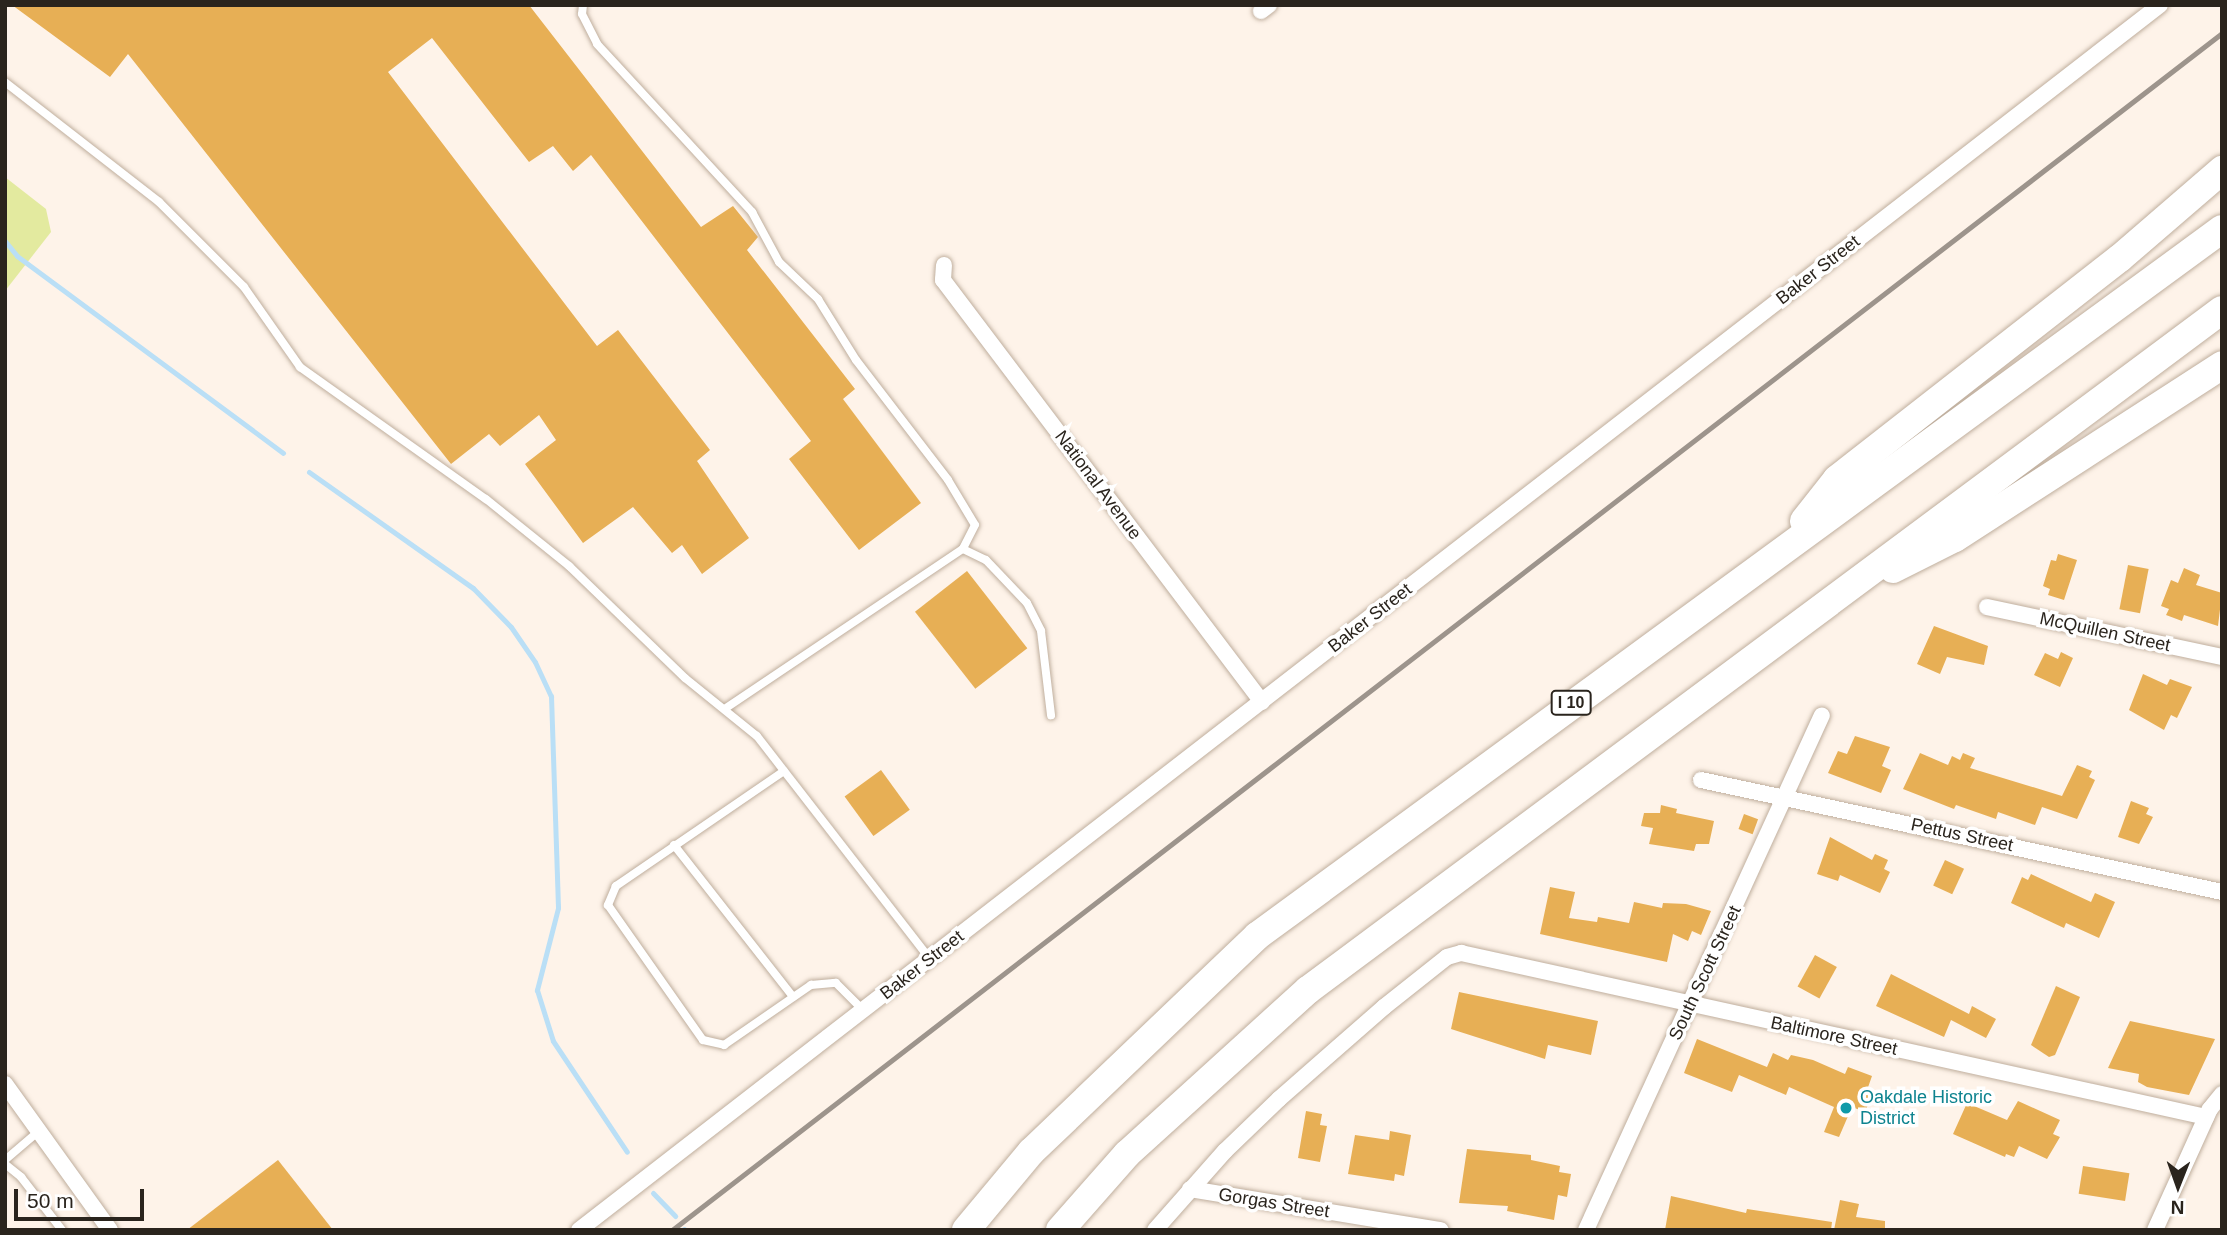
<!DOCTYPE html>
<style>
body{margin:0}
#map{position:relative;width:2227px;height:1235px;overflow:hidden;background:#fef3e9;font-family:Helvetica,sans-serif}
div>[style]{position:absolute}
.green>*{inset:0;background:#e3ea9f}
.stream>*{height:5px;margin:-2.5px;padding:0 2.5px;transform-origin:2.5px;border-radius:2.5px;background:#badff6}
.building>*{inset:0;background:#e7af55;transform-origin:0 0}
.roads{filter:drop-shadow(0 0 2px #bfae9d) drop-shadow(0 0 2px #bfae9d)}
.service>*{height:8px;margin:-4px;padding:0 4px;transform-origin:4px;border-radius:4px;background:#fff}
.minor>*{height:16px;margin:-8px;padding:0 8px;transform-origin:8px;border-radius:8px;background:#fff}
.motorway>*{height:28px;margin:-14px;padding:0 14px;transform-origin:14px;border-radius:14px;background:#fff}
.rail>*{height:5px;margin:-2.5px;padding:0 2.5px;transform-origin:2.5px;border-radius:2.5px;background:#9d948c}
.dots>*{width:19px;height:19px;translate:-50% -50%;box-sizing:border-box;border:4px solid #fff;border-radius:50%}
span{translate:-50% -50%;white-space:nowrap;text-align:center;line-height:1.15;-webkit-text-stroke:7px #fff;paint-order:stroke}
.shield-label span{padding:2px 5px;background:#fff;border:2px solid;border-radius:5px;-webkit-text-stroke-width:0}
.shield-label{font-size:16px;color:#2a241d;font-weight:700}
.street-label{font-size:18px;color:#2a241d}
.culture-label{font-size:18px;color:#0d838f}
.left{translate:0 -50%;text-align:left}
.frame{position:absolute;inset:0;border:7px solid #2a241d;pointer-events:none}
.north{position:absolute;left:2143px;top:1151px;width:70px;height:70px;-webkit-text-stroke:5px #fff;paint-order:stroke;rotate:181deg;font-size:19px;font-weight:700;line-height:28px;text-align:center;color:#2a241d}
.north::after{content:'';display:block;margin:auto;width:24px;height:32px;background:#2a241d;clip-path:polygon(50% 0,100% 100%,50% 72%,0 100%)}
.scale{position:absolute;left:14px;top:1189px;width:130px;height:32px;box-sizing:border-box;border:4px solid #2a241d;border-top:0;padding-left:9px;font-size:21px;line-height:24px;white-space:nowrap;color:#2a241d;-webkit-text-stroke:5px #fff;paint-order:stroke}
</style>
<div id="map">
<div class="green">
<div style="clip-path:polygon(5px 177px,46px 209px,51px 232px,5px 291px)"></div>
</div>
<div class="stream">
<div style="left:5px;top:241px;width:19px;rotate:51deg"></div>
<div style="left:17px;top:256px;width:331px;rotate:36.5deg"></div>
<div style="left:309px;top:472px;width:201px;rotate:35.3deg"></div>
<div style="left:473px;top:588px;width:54px;rotate:45.7deg"></div>
<div style="left:511px;top:627px;width:42px;rotate:55.6deg"></div>
<div style="left:535px;top:662px;width:38px;rotate:65deg"></div>
<div style="left:551px;top:696px;width:212px;rotate:88.1deg"></div>
<div style="left:558px;top:908px;width:85px;rotate:104.4deg"></div>
<div style="left:537px;top:990px;width:53px;rotate:72.6deg"></div>
<div style="left:553px;top:1041px;width:133px;rotate:56.3deg"></div>
<div style="left:653px;top:1193px;width:32px;rotate:46deg"></div>
<div style="left:684px;top:1229px;width:1px;rotate:90deg"></div>
</div>
<div class="building">
<div style="clip-path:polygon(12px 5px,529px 5px,701px 227px,733px 206px,758px 237px,747px 250px,855px 389px,843px 399px,921px 503px,859px 550px,789px 459px,811px 441px,591px 155px,573px 171px,553px 146px,529px 162px,432px 38px,388px 72px,597px 346px,618px 330px,710px 450px,697px 461px,749px 538px,702px 574px,682px 545px,672px 553px,633px 507px,583px 543px,525px 464px,556px 440px,539px 415px,500px 446px,489px 434px,451px 464px,128px 54px,110px 77px)"></div>
<div style="clip-path:polygon(2058px 554px,2077px 560px,2064px 600px,2048px 595px,2050px 589px,2043px 586px,2051px 560px,2056px 561px)"></div>
<div style="left:2128px;top:565px;width:21px;height:45px;rotate:11deg"></div>
<div style="clip-path:polygon(2184px 568px,2200px 575px,2196px 585px,2222px 593px,2218px 626px,2184px 615px,2182px 621px,2166px 615px,2169px 609px,2161px 606px,2171px 580px,2178px 583px)"></div>
<div style="left:967px;top:571px;width:98px;height:66px;rotate:52deg"></div>
<div style="clip-path:polygon(1934px 626px,1988px 646px,1984px 665px,1947px 657px,1940px 674px,1917px 664px)"></div>
<div style="clip-path:polygon(2061px 652px,2073px 658px,2060px 687px,2034px 675px,2045px 653px,2058px 659px)"></div>
<div style="clip-path:polygon(2143px 674px,2167px 685px,2170px 679px,2192px 687px,2177px 718px,2171px 715px,2164px 730px,2129px 710px)"></div>
<div style="clip-path:polygon(1855px 736px,1890px 747px,1882px 766px,1891px 770px,1881px 793px,1828px 773px,1838px 751px,1847px 754px)"></div>
<div style="clip-path:polygon(1920px 753px,1948px 765px,1952px 756px,1960px 760px,1963px 753px,1975px 758px,1970px 768px,2062px 796px,2077px 765px,2092px 771px,2089px 777px,2095px 780px,2077px 819px,2042px 807px,2035px 825px,1998px 812px,1996px 819px,1956px 805px,1954px 809px,1903px 789px)"></div>
<div style="left:881px;top:770px;width:49px;height:45px;rotate:54deg"></div>
<div style="clip-path:polygon(2131px 801px,2149px 808px,2146px 814px,2153px 817px,2139px 844px,2118px 837px)"></div>
<div style="clip-path:polygon(1661px 805px,1677px 809px,1676px 813px,1714px 821px,1709px 844px,1696px 844px,1694px 851px,1649px 844px,1653px 828px,1641px 826px,1644px 813px,1660px 813px)"></div>
<div style="left:1744px;top:814px;width:15px;height:16px;rotate:20deg"></div>
<div style="clip-path:polygon(1830px 837px,1872px 860px,1875px 854px,1888px 860px,1884px 869px,1890px 872px,1880px 893px,1840px 875px,1838px 881px,1817px 874px)"></div>
<div style="left:1945px;top:860px;width:21px;height:28px;rotate:25deg"></div>
<div style="clip-path:polygon(2031px 874px,2091px 902px,2095px 893px,2115px 902px,2099px 938px,2066px 923px,2064px 928px,2011px 903px,2022px 877px,2028px 880px)"></div>
<div style="clip-path:polygon(1550px 887px,1575px 892px,1569px 918px,1597px 922px,1598px 917px,1629px 923px,1634px 902px,1662px 908px,1663px 903px,1686px 904px,1711px 911px,1701px 935px,1692px 931px,1688px 941px,1673px 934px,1667px 962px,1540px 934px)"></div>
<div style="left:1815px;top:955px;width:25px;height:36px;rotate:29deg"></div>
<div style="clip-path:polygon(1891px 974px,1969px 1014px,1972px 1006px,1996px 1019px,1986px 1038px,1951px 1020px,1944px 1037px,1876px 1006px)"></div>
<div style="clip-path:polygon(2056px 986px,2080px 997px,2055px 1055px,2049px 1057px,2031px 1045px)"></div>
<div style="clip-path:polygon(1459px 992px,1598px 1021px,1591px 1055px,1548px 1045px,1545px 1059px,1451px 1029px)"></div>
<div style="clip-path:polygon(2130px 1021px,2215px 1039px,2189px 1095px,2147px 1087px,2138px 1082px,2139px 1074px,2108px 1068px)"></div>
<div style="clip-path:polygon(1697px 1039px,1767px 1067px,1773px 1053px,1788px 1060px,1791px 1055px,1813px 1060px,1845px 1074px,1848px 1067px,1872px 1076px,1866px 1093px,1872px 1095px,1865px 1112px,1852px 1107px,1839px 1137px,1824px 1132px,1834px 1107px,1789px 1087px,1786px 1095px,1739px 1075px,1732px 1092px,1684px 1073px)"></div>
<div style="clip-path:polygon(2018px 1101px,2060px 1120px,2053px 1134px,2060px 1137px,2047px 1159px,2019px 1146px,2014px 1157px,2006px 1154px,2005px 1157px,1953px 1134px,1967px 1103px,2007px 1120px)"></div>
<div style="clip-path:polygon(1306px 1111px,1322px 1114px,1320px 1125px,1327px 1126px,1320px 1162px,1298px 1158px)"></div>
<div style="clip-path:polygon(1390px 1131px,1411px 1135px,1404px 1176px,1395px 1174px,1394px 1181px,1348px 1174px,1355px 1135px,1389px 1140px)"></div>
<div style="clip-path:polygon(1467px 1149px,1531px 1155px,1531px 1160px,1560px 1166px,1559px 1172px,1571px 1174px,1567px 1197px,1558px 1195px,1554px 1220px,1507px 1211px,1508px 1206px,1459px 1203px)"></div>
<div style="clip-path:polygon(278px 1160px,333px 1230px,187px 1230px)"></div>
<div style="left:2083px;top:1166px;width:47px;height:28px;rotate:9deg"></div>
<div style="clip-path:polygon(1671px 1196px,1746px 1213px,1747px 1209px,1832px 1222px,1831px 1230px,1665px 1230px)"></div>
<div style="clip-path:polygon(1840px 1200px,1859px 1204px,1856px 1217px,1885px 1221px,1885px 1230px,1834px 1230px)"></div>
</div>
<div class="roads">
<div class="service">
<div style="left:583px;top:5px;width:9px;rotate:96deg"></div>
<div style="left:582px;top:14px;width:34px;rotate:63deg"></div>
<div style="left:597px;top:44px;width:229px;rotate:47.3deg"></div>
<div style="left:752px;top:212px;width:57px;rotate:61.6deg"></div>
<div style="left:779px;top:262px;width:54px;rotate:43.5deg"></div>
<div style="left:818px;top:299px;width:72px;rotate:58.1deg"></div>
<div style="left:856px;top:360px;width:151px;rotate:52.5deg"></div>
<div style="left:948px;top:480px;width:52px;rotate:59deg"></div>
<div style="left:975px;top:525px;width:27px;rotate:117deg"></div>
<div style="left:5px;top:82px;width:195px;rotate:37.9deg"></div>
<div style="left:159px;top:202px;width:120px;rotate:45deg"></div>
<div style="left:244px;top:287px;width:98px;rotate:55deg"></div>
<div style="left:300px;top:367px;width:228px;rotate:35.4deg"></div>
<div style="left:486px;top:499px;width:107px;rotate:38.9deg"></div>
<div style="left:569px;top:566px;width:161px;rotate:44deg"></div>
<div style="left:685px;top:678px;width:92px;rotate:38.9deg"></div>
<div style="left:757px;top:736px;width:282px;rotate:52.2deg"></div>
<div style="left:726px;top:708px;width:285px;rotate:-33.9deg"></div>
<div style="left:963px;top:549px;width:25px;rotate:26deg"></div>
<div style="left:986px;top:560px;width:59px;rotate:46.4deg"></div>
<div style="left:1027px;top:603px;width:31px;rotate:63deg"></div>
<div style="left:1041px;top:631px;width:85px;rotate:83.2deg"></div>
<div style="left:784px;top:771px;width:204px;rotate:145.6deg"></div>
<div style="left:616px;top:886px;width:21px;rotate:113deg"></div>
<div style="left:608px;top:905px;width:165px;rotate:54.9deg"></div>
<div style="left:703px;top:1040px;width:22px;rotate:13deg"></div>
<div style="left:724px;top:1045px;width:106px;rotate:-34.6deg"></div>
<div style="left:811px;top:985px;width:25px;rotate:-5deg"></div>
<div style="left:836px;top:983px;width:38px;rotate:45deg"></div>
<div style="left:674px;top:845px;width:193px;rotate:51.9deg"></div>
<div style="left:5px;top:1160px;width:45px;rotate:-40.5deg"></div>
<div style="left:5px;top:1164px;width:21px;rotate:39deg"></div>
<div style="left:21px;top:1177px;width:67px;rotate:52.3deg"></div>
</div>
<div class="minor">
<div style="left:1261px;top:11px;width:10px;rotate:-37deg"></div>
<div style="left:944px;top:265px;width:15px;rotate:94deg"></div>
<div style="left:943px;top:280px;width:529px;rotate:52.91deg"></div>
<div style="left:1987px;top:607px;width:240px;rotate:12deg"></div>
<div style="left:1701px;top:780px;width:533px;rotate:12.13deg"></div>
<div style="left:5px;top:1084px;width:180px;rotate:54.3deg"></div>
<div style="left:1190px;top:1189px;width:254px;rotate:9.3deg"></div>
<div style="left:579px;top:1230px;width:2000px;rotate:-37.77deg"></div>
<div style="left:1155px;top:1230px;width:106px;rotate:-48.5deg"></div>
<div style="left:1225px;top:1151px;width:75px;rotate:-43.9deg"></div>
<div style="left:1279px;top:1099px;width:140px;rotate:-41.2deg"></div>
<div style="left:1384px;top:1007px;width:80px;rotate:-38.4deg"></div>
<div style="left:1447px;top:957px;width:15px;rotate:-16deg"></div>
<div style="left:1461px;top:953px;width:763px;rotate:12.41deg"></div>
<div style="left:1586px;top:1230px;width:566px;rotate:-65.38deg"></div>
<div style="left:2155px;top:1230px;width:133px;rotate:-65.6deg"></div>
<div style="left:2210px;top:1109px;width:19px;rotate:-51deg"></div>
</div>
<div class="motorway">
<div style="left:1804px;top:521px;width:53px;rotate:-51.8deg"></div>
<div style="left:1837px;top:479px;width:359px;rotate:-38deg"></div>
<div style="left:2120px;top:258px;width:135px;rotate:-40.8deg"></div>
<div style="left:1893px;top:569px;width:69px;rotate:-26.6deg"></div>
<div style="left:1955px;top:538px;width:318px;rotate:-32.9deg"></div>
<div style="left:966px;top:1230px;width:102px;rotate:-50.2deg"></div>
<div style="left:1031px;top:1152px;width:313px;rotate:-43.7deg"></div>
<div style="left:1257px;top:936px;width:1196px;rotate:-36.23deg"></div>
<div style="left:1060px;top:1230px;width:101px;rotate:-48.6deg"></div>
<div style="left:1127px;top:1154px;width:244px;rotate:-42.2deg"></div>
<div style="left:1308px;top:990px;width:1139px;rotate:-36.65deg"></div>
</div>
</div>
<div class="rail">
<div style="left:672px;top:1230px;width:1958px;rotate:-37.68deg"></div>
</div>
<div class="dots">
<div style="left:1846px;top:1108px;background:#0f9aa8"></div>
</div>
<div class="shield-label">
<span style="left:1571px;top:703px">I 10</span>
</div>
<div class="street-label">
<span style="left:1818px;top:270px;rotate:-38deg">Baker Street</span>
<span style="left:1098px;top:485px;rotate:53deg">National Avenue</span>
<span style="left:1370px;top:618px;rotate:-38deg">Baker Street</span>
<span style="left:2105px;top:632px;rotate:12deg">McQuillen Street</span>
<span style="left:1962px;top:835px;rotate:12deg">Pettus Street</span>
<span style="left:922px;top:965px;rotate:-38deg">Baker Street</span>
<span style="left:1705px;top:973px;rotate:-65deg">South Scott Street</span>
<span style="left:1834px;top:1036px;rotate:12deg">Baltimore Street</span>
<span style="left:1274px;top:1203px;rotate:9deg">Gorgas Street</span>
</div>
<div class="culture-label">
<span class="left" style="left:1860px;top:1108px">Oakdale Historic<br>District</span>
</div>
<div class="frame"></div>
<div class="north">N</div>
<div class="scale">50 m</div>
</div>
